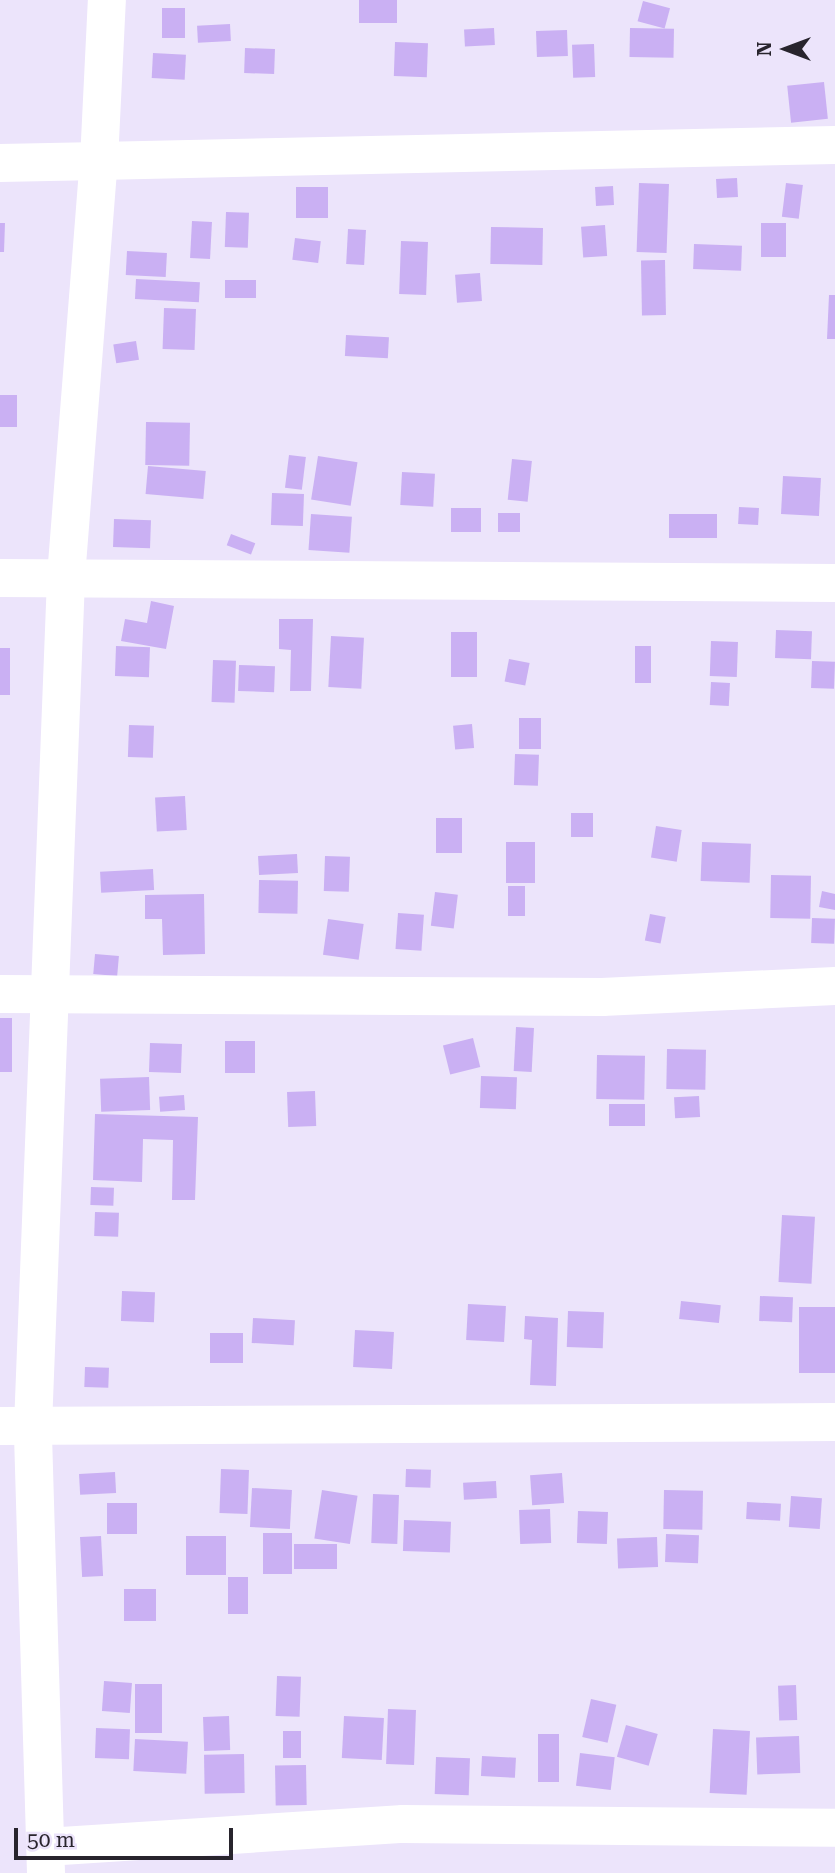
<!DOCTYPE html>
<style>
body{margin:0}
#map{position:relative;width:835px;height:1873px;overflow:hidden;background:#ece4fb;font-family:"Roboto Serif",serif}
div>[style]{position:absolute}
.building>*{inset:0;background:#cab0f3;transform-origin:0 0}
.minor>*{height:38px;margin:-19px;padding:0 19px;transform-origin:19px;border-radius:19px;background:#fff}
span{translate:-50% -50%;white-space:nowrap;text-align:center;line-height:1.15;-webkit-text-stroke:5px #ece4fb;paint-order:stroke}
.north{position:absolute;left:751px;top:14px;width:70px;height:70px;-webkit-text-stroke:5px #ece4fb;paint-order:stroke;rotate:270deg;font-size:19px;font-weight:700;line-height:28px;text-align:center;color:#28242d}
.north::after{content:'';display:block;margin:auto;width:24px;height:32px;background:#28242d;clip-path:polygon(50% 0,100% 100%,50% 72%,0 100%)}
.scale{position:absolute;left:14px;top:1828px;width:219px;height:32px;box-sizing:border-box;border:4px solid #28242d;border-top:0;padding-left:9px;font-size:21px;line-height:24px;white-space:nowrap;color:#28242d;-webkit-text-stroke:5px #ece4fb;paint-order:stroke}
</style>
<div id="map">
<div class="building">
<div style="left:359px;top:0;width:38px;height:23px"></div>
<div style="left:643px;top:1px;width:28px;height:21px;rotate:15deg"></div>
<div style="left:162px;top:8px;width:23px;height:30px"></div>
<div style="left:230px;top:24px;width:17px;height:33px;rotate:87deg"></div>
<div style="left:494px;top:28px;width:17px;height:30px;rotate:87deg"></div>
<div style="left:630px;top:28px;width:44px;height:29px;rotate:1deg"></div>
<div style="left:567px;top:30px;width:26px;height:31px;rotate:88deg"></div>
<div style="left:395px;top:42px;width:33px;height:34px;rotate:2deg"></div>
<div style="left:594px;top:44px;width:33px;height:22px;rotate:88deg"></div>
<div style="left:245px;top:48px;width:30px;height:25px;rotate:2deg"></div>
<div style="left:153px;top:53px;width:33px;height:25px;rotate:3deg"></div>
<div style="left:824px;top:82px;width:37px;height:37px;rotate:84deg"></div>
<div style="left:737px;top:178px;width:19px;height:21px;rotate:87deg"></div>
<div style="left:639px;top:183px;width:30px;height:69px;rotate:2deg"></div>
<div style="left:786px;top:183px;width:17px;height:34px;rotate:7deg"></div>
<div style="left:613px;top:186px;width:19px;height:18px;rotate:87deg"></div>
<div style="left:296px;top:187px;width:32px;height:31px"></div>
<div style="left:226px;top:212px;width:23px;height:35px;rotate:2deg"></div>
<div style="left:192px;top:221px;width:20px;height:37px;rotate:3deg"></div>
<div style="clip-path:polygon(0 223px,5px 223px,4px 252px,0 252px)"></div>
<div style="left:761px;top:223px;width:25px;height:34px"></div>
<div style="left:605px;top:225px;width:31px;height:24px;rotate:86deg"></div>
<div style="left:491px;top:227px;width:52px;height:37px;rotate:1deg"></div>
<div style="left:348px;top:229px;width:18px;height:35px;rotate:3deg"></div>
<div style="left:295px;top:238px;width:26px;height:22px;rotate:7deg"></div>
<div style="left:401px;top:241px;width:27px;height:53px;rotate:2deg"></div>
<div style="left:694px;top:244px;width:48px;height:25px;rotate:2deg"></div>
<div style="left:127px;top:251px;width:40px;height:24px;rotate:3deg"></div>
<div style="left:665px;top:260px;width:55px;height:24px;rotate:89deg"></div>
<div style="left:480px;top:273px;width:28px;height:25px;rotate:86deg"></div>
<div style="left:136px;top:279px;width:64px;height:20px;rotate:3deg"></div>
<div style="left:256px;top:280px;width:18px;height:31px;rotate:90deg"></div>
<div style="clip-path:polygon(829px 295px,835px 295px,835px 339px,827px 339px)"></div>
<div style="left:164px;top:308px;width:32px;height:41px;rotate:2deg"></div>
<div style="left:346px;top:335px;width:43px;height:21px;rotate:3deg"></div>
<div style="left:136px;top:341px;width:19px;height:23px;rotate:81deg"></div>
<div style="left:0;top:395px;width:17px;height:32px"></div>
<div style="left:146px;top:422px;width:44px;height:43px;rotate:1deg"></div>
<div style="left:289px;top:455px;width:17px;height:33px;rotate:7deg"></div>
<div style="left:318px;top:456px;width:40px;height:44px;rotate:9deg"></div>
<div style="left:512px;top:459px;width:20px;height:41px;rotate:6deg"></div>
<div style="left:148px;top:466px;width:58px;height:28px;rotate:5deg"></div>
<div style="left:402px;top:472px;width:33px;height:33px;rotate:3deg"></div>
<div style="left:783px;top:476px;width:38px;height:38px;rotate:3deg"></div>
<div style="left:272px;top:493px;width:32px;height:32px;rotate:2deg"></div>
<div style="left:739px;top:507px;width:20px;height:17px;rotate:3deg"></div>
<div style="left:451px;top:508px;width:30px;height:24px"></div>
<div style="left:498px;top:513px;width:22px;height:19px"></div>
<div style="left:311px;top:514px;width:41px;height:36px;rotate:4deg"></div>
<div style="left:717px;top:514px;width:24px;height:48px;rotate:90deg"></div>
<div style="left:114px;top:519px;width:37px;height:28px;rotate:2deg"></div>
<div style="left:231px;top:534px;width:26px;height:12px;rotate:21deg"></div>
<div style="clip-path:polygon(151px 601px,174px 606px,166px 649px,121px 641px,125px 619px,147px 623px)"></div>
<div style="clip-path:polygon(279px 619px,313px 619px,311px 691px,290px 691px,291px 650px,279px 649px)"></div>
<div style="left:776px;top:630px;width:36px;height:28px;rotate:2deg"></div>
<div style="left:451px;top:632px;width:26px;height:45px"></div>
<div style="left:331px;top:636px;width:33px;height:51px;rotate:3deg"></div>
<div style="left:711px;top:641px;width:27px;height:35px;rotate:2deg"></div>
<div style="left:116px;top:646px;width:34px;height:30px;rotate:2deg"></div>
<div style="left:635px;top:646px;width:16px;height:37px"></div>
<div style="left:0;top:648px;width:10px;height:47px"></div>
<div style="left:509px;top:659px;width:21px;height:23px;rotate:11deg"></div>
<div style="left:213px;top:660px;width:23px;height:42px;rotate:2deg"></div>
<div style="left:812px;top:661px;width:23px;height:27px;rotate:2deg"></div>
<div style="left:239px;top:665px;width:36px;height:26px;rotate:2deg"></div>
<div style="left:711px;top:682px;width:19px;height:23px;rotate:3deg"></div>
<div style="left:519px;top:718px;width:22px;height:31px"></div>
<div style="left:472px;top:724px;width:24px;height:19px;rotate:85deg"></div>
<div style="left:129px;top:725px;width:25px;height:32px;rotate:2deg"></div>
<div style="left:515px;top:754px;width:24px;height:31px;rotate:2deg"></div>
<div style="left:185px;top:796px;width:34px;height:30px;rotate:87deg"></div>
<div style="left:571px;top:813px;width:22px;height:24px"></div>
<div style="left:436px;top:818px;width:26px;height:35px"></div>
<div style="left:656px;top:826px;width:26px;height:32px;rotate:9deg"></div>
<div style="left:506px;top:842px;width:29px;height:41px"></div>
<div style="left:702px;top:842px;width:49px;height:39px;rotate:2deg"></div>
<div style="left:297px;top:854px;width:19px;height:39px;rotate:87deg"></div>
<div style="left:325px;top:856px;width:25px;height:35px;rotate:2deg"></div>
<div style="left:153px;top:869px;width:21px;height:53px;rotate:87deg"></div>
<div style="left:771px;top:875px;width:40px;height:43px;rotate:1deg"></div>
<div style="left:259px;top:880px;width:39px;height:33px;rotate:1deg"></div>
<div style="left:508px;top:886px;width:17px;height:30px"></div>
<div style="clip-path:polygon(822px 891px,835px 894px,835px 910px,819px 907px)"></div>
<div style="left:435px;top:892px;width:23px;height:34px;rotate:7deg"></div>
<div style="clip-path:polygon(204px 894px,205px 954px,163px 955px,162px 919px,145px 919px,145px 895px)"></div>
<div style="left:398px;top:913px;width:26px;height:36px;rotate:4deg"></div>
<div style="left:650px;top:914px;width:16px;height:27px;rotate:11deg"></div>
<div style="left:812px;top:918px;width:23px;height:25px;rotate:2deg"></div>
<div style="left:328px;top:919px;width:36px;height:36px;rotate:8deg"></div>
<div style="left:95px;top:954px;width:24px;height:20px;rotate:5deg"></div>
<div style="left:0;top:1018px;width:12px;height:54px"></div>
<div style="left:516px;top:1027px;width:18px;height:44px;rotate:3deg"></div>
<div style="left:473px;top:1038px;width:30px;height:31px;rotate:76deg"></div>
<div style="left:225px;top:1041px;width:30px;height:32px"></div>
<div style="left:150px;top:1043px;width:32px;height:29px;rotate:2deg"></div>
<div style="left:667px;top:1049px;width:39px;height:40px;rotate:1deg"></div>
<div style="left:597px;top:1055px;width:48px;height:44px;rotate:1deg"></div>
<div style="left:481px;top:1076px;width:36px;height:32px;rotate:2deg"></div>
<div style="left:149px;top:1077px;width:33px;height:49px;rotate:88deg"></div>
<div style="left:315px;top:1091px;width:35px;height:28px;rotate:88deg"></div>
<div style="left:184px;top:1095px;width:15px;height:25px;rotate:86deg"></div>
<div style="left:699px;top:1096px;width:21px;height:25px;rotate:87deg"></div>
<div style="left:609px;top:1104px;width:36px;height:22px"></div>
<div style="clip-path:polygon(95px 1114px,198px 1117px,195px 1200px,172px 1200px,173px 1140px,143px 1139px,142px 1182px,93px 1180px)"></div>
<div style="left:91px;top:1187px;width:23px;height:18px;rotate:2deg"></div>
<div style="left:95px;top:1212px;width:24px;height:24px;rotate:2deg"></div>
<div style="left:782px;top:1215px;width:33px;height:67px;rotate:3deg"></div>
<div style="left:122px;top:1291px;width:33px;height:30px;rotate:2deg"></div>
<div style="left:760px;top:1296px;width:33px;height:25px;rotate:2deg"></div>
<div style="left:681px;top:1301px;width:40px;height:18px;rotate:6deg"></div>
<div style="left:468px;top:1304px;width:38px;height:36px;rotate:3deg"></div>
<div style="left:835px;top:1307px;width:66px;height:36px;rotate:90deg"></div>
<div style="left:568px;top:1311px;width:36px;height:36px;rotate:2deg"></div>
<div style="clip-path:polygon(525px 1316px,558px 1318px,556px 1386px,530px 1385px,532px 1340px,524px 1339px)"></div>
<div style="left:253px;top:1318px;width:42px;height:25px;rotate:3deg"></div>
<div style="left:355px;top:1330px;width:39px;height:37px;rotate:3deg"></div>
<div style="left:210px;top:1333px;width:33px;height:30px"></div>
<div style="left:85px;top:1367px;width:24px;height:20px;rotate:2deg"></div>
<div style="left:221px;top:1469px;width:28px;height:44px;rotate:2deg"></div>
<div style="left:406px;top:1469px;width:25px;height:18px;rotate:2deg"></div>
<div style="left:115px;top:1472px;width:21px;height:36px;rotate:87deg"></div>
<div style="left:562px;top:1473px;width:30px;height:32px;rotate:86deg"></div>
<div style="left:496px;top:1481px;width:17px;height:33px;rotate:87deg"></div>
<div style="left:252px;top:1488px;width:40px;height:39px;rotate:3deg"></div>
<div style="left:322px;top:1490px;width:36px;height:49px;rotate:9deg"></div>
<div style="left:664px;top:1490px;width:39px;height:39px;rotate:1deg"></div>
<div style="left:373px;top:1494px;width:26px;height:49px;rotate:2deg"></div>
<div style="left:791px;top:1496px;width:31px;height:31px;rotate:4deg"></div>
<div style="left:747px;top:1502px;width:34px;height:17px;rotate:3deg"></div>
<div style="left:137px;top:1503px;width:31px;height:30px;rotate:90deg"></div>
<div style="left:550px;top:1509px;width:34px;height:31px;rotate:88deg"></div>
<div style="left:578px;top:1511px;width:30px;height:32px;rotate:2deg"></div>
<div style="left:404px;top:1520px;width:47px;height:31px;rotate:2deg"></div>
<div style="left:263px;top:1533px;width:29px;height:41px"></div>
<div style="left:666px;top:1534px;width:33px;height:28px;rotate:2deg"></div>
<div style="left:101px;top:1536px;width:40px;height:21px;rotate:87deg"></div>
<div style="left:186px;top:1536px;width:40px;height:39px"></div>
<div style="left:657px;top:1537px;width:30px;height:40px;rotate:88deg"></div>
<div style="left:294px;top:1544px;width:43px;height:25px"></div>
<div style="left:228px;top:1577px;width:20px;height:37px"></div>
<div style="left:124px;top:1589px;width:32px;height:32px"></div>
<div style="left:277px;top:1676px;width:24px;height:40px;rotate:2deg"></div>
<div style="left:104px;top:1681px;width:28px;height:30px;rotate:4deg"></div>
<div style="left:135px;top:1684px;width:27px;height:49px"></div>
<div style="left:796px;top:1685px;width:35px;height:18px;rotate:88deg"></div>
<div style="left:591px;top:1699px;width:26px;height:39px;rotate:13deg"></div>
<div style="left:388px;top:1709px;width:28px;height:55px;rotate:2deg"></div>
<div style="left:229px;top:1716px;width:34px;height:26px;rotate:88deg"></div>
<div style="left:344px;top:1716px;width:40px;height:42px;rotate:3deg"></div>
<div style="left:626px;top:1725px;width:33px;height:33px;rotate:16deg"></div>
<div style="left:96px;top:1728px;width:34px;height:30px;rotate:2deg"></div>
<div style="left:713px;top:1729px;width:37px;height:64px;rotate:3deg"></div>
<div style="left:283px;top:1731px;width:18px;height:27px"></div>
<div style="left:538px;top:1734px;width:21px;height:48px"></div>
<div style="left:799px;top:1736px;width:37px;height:43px;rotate:88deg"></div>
<div style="left:135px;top:1739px;width:53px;height:32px;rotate:3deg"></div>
<div style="left:580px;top:1753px;width:35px;height:33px;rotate:7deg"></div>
<div style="left:244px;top:1754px;width:39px;height:40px;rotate:89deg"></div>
<div style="left:482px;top:1756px;width:34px;height:20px;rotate:3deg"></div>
<div style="left:436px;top:1757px;width:34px;height:37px;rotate:2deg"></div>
<div style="left:306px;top:1765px;width:40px;height:31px;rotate:89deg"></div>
</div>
<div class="minor">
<div style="left:0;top:163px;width:99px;rotate:-1.2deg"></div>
<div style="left:99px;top:161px;width:161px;rotate:-87.2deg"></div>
<div style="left:0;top:578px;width:835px;rotate:0.34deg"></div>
<div style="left:0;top:994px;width:602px;rotate:0.29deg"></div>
<div style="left:602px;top:997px;width:233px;rotate:-2.7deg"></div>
<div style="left:0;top:1426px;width:835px;rotate:-0.27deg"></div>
<div style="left:46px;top:1847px;width:358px;rotate:-3.7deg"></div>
<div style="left:403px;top:1824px;width:432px;rotate:0.5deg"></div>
<div style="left:46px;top:1873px;width:447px;rotate:-91.7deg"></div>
<div style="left:33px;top:1426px;width:850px;rotate:-87.77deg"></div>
<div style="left:66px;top:577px;width:417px;rotate:-85.5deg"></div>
<div style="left:99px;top:161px;width:736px;rotate:-1.25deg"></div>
</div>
<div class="north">N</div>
<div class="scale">50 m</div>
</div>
